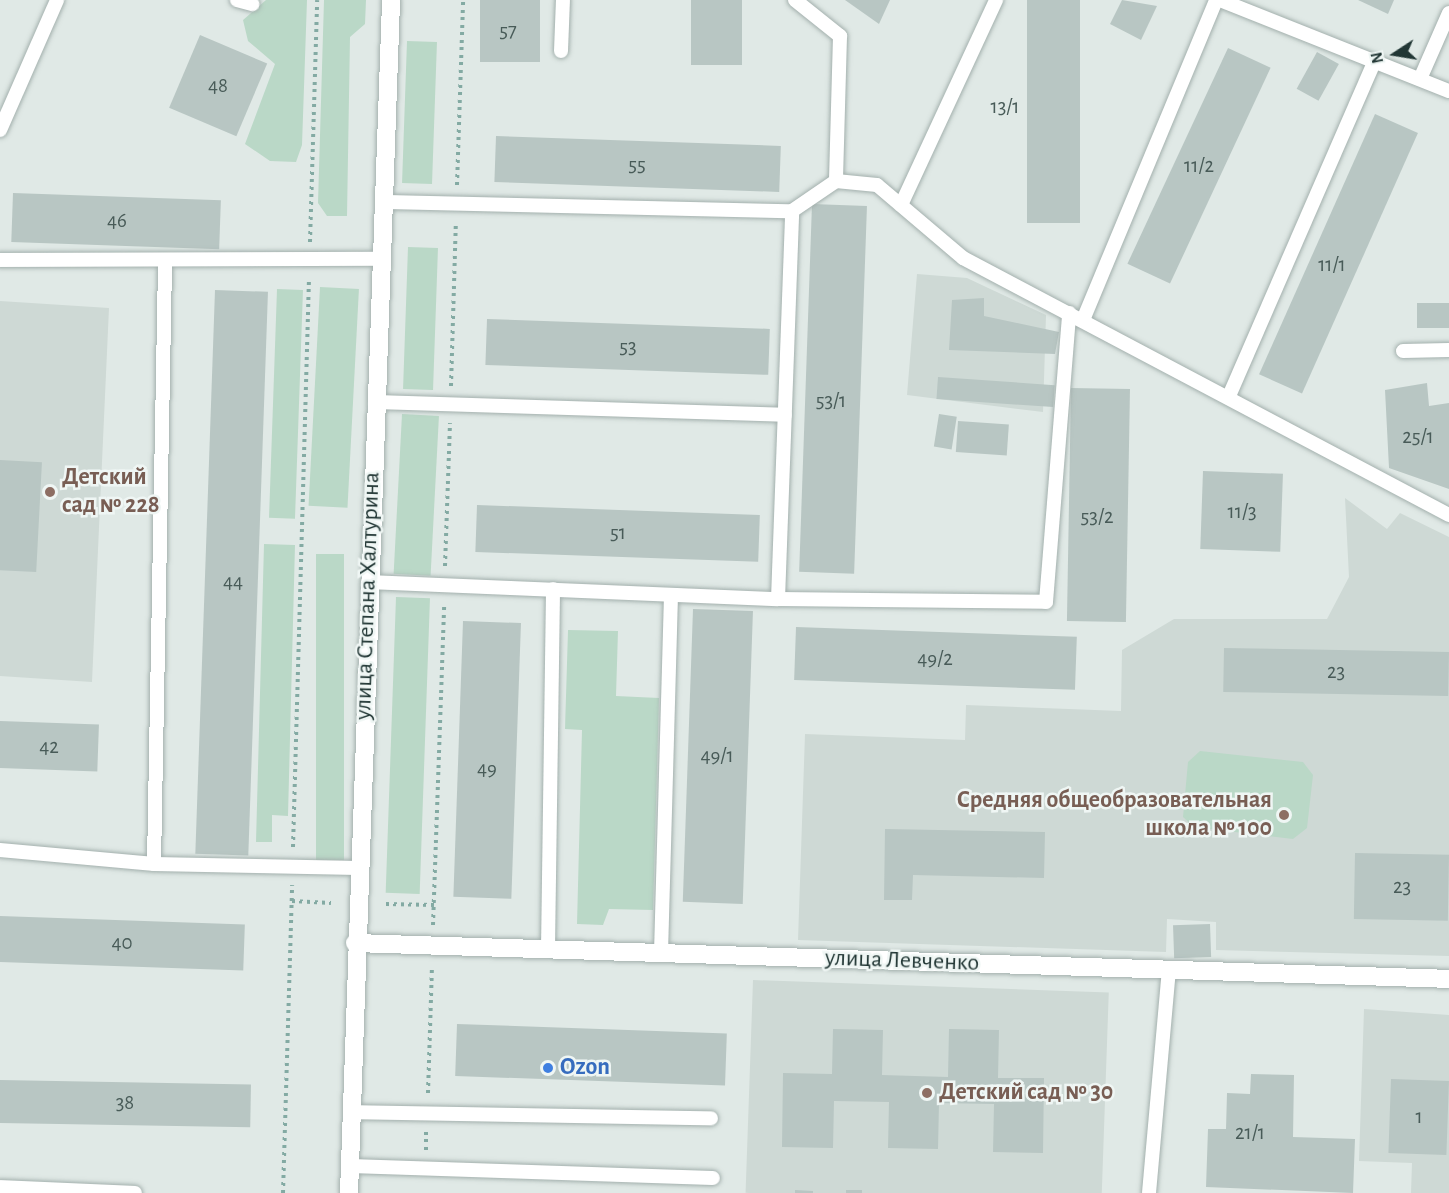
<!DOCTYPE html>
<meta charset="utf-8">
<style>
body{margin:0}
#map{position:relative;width:1449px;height:1193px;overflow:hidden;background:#e0e9e6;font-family:"Alegreya Sans",sans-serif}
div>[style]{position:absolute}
.built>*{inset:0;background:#ced9d5;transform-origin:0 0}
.green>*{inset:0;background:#bad8c7;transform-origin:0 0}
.building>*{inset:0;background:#b8c6c3;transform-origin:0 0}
.path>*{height:4px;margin-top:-2px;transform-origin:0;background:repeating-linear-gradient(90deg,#83aaa3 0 3px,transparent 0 7.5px)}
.roads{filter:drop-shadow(0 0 2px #a3b0ad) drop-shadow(0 0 2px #a3b0ad)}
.service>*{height:14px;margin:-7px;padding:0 7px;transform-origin:7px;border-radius:7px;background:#fff}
.minor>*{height:18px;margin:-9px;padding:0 9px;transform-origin:9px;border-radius:9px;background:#fff}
.dots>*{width:16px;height:16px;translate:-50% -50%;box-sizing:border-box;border:3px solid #eff6f4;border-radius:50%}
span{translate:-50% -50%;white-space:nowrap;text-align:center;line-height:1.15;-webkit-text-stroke:5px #eff6f4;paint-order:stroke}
.number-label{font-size:21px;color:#485b58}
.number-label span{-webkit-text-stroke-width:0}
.education-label{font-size:24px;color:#785e54;font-weight:700}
.left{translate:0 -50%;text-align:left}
.right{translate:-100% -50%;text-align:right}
.street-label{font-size:24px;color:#223735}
.shop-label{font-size:24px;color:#366cbe;font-weight:700}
.north{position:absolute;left:1365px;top:24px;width:60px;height:60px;-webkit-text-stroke:4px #eff6f4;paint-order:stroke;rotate:258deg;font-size:16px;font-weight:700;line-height:24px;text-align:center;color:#223735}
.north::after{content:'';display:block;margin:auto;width:21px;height:27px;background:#223735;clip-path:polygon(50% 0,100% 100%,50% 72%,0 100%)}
</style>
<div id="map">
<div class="built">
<div style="clip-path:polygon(917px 274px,967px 278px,1046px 315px,1043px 412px,907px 395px)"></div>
<div style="clip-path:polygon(0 301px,109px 308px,92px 682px,0 676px)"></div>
<div style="clip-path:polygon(1345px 498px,1387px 529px,1400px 513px,1449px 537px,1449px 956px,1216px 950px,1216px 922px,1167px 919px,1166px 952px,798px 940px,805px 734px,965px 740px,966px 705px,1121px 711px,1122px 650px,1174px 619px,1327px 619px,1349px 577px)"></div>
<div style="left:753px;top:980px;width:356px;height:213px;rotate:2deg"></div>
<div style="clip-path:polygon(1364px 1009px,1449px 1015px,1449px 1193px,1411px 1193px,1412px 1163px,1359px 1161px)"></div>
</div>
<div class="green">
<div style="clip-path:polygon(266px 0,307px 0,302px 145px,296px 162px,270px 161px,245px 144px,275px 64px,248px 41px,243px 20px)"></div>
<div style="clip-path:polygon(324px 0,366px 0,365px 24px,350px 37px,347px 216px,327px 216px,318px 203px)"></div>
<div style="left:407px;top:41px;width:30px;height:142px;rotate:2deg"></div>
<div style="left:408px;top:247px;width:30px;height:142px;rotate:2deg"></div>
<div style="left:320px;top:287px;width:39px;height:219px;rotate:3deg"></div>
<div style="left:277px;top:289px;width:26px;height:229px;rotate:2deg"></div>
<div style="left:402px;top:414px;width:37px;height:160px;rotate:3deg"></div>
<div style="clip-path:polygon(264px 544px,295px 545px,288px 816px,272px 815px,272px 842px,256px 842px)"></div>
<div style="left:316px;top:554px;width:28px;height:306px"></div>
<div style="left:396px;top:597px;width:34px;height:296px;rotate:2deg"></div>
<div style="clip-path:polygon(568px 630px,618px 631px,616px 696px,659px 698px,653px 910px,609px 909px,603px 925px,577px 924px,582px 730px,565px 729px)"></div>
<div style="clip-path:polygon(1200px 751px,1303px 762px,1313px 775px,1307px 828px,1293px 839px,1194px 827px,1183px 817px,1188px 762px)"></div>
</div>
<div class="building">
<div style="left:480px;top:0;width:60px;height:62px"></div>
<div style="left:691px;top:0;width:51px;height:65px"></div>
<div style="clip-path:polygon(845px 0,890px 0,879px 24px)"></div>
<div style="left:1027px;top:0;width:53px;height:223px"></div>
<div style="clip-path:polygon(1122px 0,1157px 6px,1141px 40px,1110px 24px)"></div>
<div style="clip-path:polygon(1358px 0,1394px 0,1388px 14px)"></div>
<div style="left:200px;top:35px;width:73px;height:79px;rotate:23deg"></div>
<div style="left:1228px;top:48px;width:47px;height:238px;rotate:25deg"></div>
<div style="left:1317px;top:52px;width:25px;height:42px;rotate:29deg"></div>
<div style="left:1375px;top:114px;width:47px;height:285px;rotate:24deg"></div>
<div style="left:496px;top:136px;width:285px;height:46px;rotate:2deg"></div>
<div style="left:13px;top:193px;width:208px;height:49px;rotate:2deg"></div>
<div style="left:812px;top:204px;width:55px;height:368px;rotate:2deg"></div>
<div style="left:215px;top:290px;width:53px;height:564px;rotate:2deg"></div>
<div style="clip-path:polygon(984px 298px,984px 316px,1059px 332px,1055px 354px,949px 350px,952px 300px)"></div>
<div style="left:1449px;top:303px;width:25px;height:32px;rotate:90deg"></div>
<div style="left:487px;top:319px;width:283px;height:46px;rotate:2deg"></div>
<div style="left:938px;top:377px;width:117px;height:22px;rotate:4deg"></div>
<div style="clip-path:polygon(1427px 383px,1429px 406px,1449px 403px,1449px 489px,1389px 468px,1385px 390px)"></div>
<div style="left:1071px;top:388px;width:59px;height:233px;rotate:1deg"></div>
<div style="left:939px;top:414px;width:18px;height:33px;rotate:9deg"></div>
<div style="left:958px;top:421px;width:51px;height:31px;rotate:4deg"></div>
<div style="left:0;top:460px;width:42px;height:110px;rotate:3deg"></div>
<div style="left:1203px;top:471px;width:80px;height:78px;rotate:2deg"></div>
<div style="left:477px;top:505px;width:283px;height:47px;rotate:2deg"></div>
<div style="left:693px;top:609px;width:60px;height:293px;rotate:2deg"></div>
<div style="left:463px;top:621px;width:58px;height:276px;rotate:2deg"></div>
<div style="left:796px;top:627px;width:281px;height:53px;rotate:2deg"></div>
<div style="left:1224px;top:648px;width:225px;height:44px;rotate:1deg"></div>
<div style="left:0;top:721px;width:99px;height:47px;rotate:2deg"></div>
<div style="clip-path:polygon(885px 829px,1045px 832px,1044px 878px,913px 875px,912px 900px,884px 900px)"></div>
<div style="left:1355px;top:853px;width:94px;height:66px;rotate:1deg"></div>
<div style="left:0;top:916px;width:245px;height:46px;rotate:2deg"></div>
<div style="left:1210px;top:924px;width:33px;height:37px;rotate:88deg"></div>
<div style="left:457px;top:1024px;width:270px;height:52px;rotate:2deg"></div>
<div style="clip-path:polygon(833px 1029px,883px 1030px,882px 1075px,948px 1077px,949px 1029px,999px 1030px,998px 1078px,1044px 1078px,1043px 1153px,993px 1152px,994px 1104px,939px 1103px,938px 1149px,888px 1148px,889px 1102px,834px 1101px,833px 1148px,782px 1147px,783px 1073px,832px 1074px)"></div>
<div style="clip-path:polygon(1251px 1074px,1294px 1075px,1293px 1137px,1355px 1139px,1353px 1193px,1206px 1187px,1208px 1129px,1226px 1129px,1227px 1093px,1250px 1094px)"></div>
<div style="left:1391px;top:1079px;width:58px;height:74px;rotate:2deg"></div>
<div style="left:0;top:1080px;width:251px;height:43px;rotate:1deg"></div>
<div style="clip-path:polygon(795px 1190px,813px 1191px,813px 1193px,795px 1193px)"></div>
<div style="left:846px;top:1190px;width:16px;height:3px"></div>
</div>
<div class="path">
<div style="left:457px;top:185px;width:185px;rotate:-88.1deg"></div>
<div style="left:310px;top:242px;width:242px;rotate:-88.3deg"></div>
<div style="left:451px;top:386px;width:164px;rotate:-88.3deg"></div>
<div style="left:445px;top:566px;width:143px;rotate:-88deg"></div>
<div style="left:293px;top:847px;width:568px;rotate:-88.39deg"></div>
<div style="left:292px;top:901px;width:39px;rotate:3deg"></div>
<div style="left:386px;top:904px;width:48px;rotate:1.2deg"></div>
<div style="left:433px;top:925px;width:322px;rotate:-88deg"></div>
<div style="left:428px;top:1093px;width:127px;rotate:-88.2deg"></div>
<div style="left:426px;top:1150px;width:19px;rotate:-90deg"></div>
<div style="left:283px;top:1193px;width:308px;rotate:-88.3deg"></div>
</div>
<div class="roads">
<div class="service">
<div style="left:237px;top:0;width:16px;rotate:15deg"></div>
<div style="left:795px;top:0;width:58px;rotate:38.7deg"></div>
<div style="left:840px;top:36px;width:145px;rotate:91.6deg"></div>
<div style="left:1220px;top:0;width:246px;rotate:21.7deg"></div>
<div style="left:561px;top:51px;width:51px;rotate:-87.8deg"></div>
<div style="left:1420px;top:79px;width:72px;rotate:-66.3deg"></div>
<div style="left:0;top:130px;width:142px;rotate:-66.3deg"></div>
<div style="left:383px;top:202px;width:409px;rotate:1.3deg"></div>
<div style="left:792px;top:211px;width:53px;rotate:-34.3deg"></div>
<div style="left:836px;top:181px;width:41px;rotate:5.6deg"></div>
<div style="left:877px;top:185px;width:113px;rotate:40.3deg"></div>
<div style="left:963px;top:258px;width:550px;rotate:27.87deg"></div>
<div style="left:901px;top:205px;width:226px;rotate:-65.1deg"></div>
<div style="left:0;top:260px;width:381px;rotate:-0.2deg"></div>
<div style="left:1083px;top:320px;width:347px;rotate:-67.4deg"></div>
<div style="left:1403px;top:351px;width:46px;rotate:-1.2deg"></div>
<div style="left:1229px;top:396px;width:364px;rotate:-66.5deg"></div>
<div style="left:375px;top:402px;width:410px;rotate:1.8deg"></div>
<div style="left:368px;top:582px;width:410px;rotate:2.4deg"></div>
<div style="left:778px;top:599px;width:268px;rotate:0.6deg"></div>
<div style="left:1046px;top:602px;width:290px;rotate:-85.4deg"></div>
<div style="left:778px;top:599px;width:388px;rotate:-87.9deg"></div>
<div style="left:0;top:850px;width:155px;rotate:5.2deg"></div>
<div style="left:154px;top:864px;width:204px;rotate:1.1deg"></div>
<div style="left:154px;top:864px;width:602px;rotate:-88.95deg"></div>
<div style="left:548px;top:949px;width:360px;rotate:-89.2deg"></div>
<div style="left:661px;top:953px;width:358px;rotate:-88.4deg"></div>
<div style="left:351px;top:1112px;width:360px;rotate:1deg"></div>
<div style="left:350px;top:1166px;width:363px;rotate:1.9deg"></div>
<div style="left:0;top:1187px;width:135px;rotate:2.5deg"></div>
<div style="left:1149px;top:1193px;width:223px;rotate:-84.9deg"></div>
</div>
<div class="minor">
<div style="left:355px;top:943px;width:1095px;rotate:1.88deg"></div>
<div style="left:349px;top:1193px;width:1194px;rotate:-87.98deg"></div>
</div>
</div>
<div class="dots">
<div style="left:50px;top:492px;background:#8d6e63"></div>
<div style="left:1284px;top:815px;background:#8d6e63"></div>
<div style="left:548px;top:1068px;background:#3f7fe0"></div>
<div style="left:927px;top:1093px;background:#8d6e63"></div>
</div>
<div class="number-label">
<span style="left:508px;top:31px">57</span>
<span style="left:218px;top:86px">48</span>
<span style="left:1005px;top:107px">13/1</span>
<span style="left:637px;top:165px">55</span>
<span style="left:1199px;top:166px">11/2</span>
<span style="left:117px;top:221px">46</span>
<span style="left:1332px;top:265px">11/1</span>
<span style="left:628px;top:347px">53</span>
<span style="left:831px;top:401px">53/1</span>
<span style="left:1418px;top:437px">25/1</span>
<span style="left:1242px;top:512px">11/3</span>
<span style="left:1097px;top:517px">53/2</span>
<span style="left:618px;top:533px">51</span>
<span style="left:233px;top:582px">44</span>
<span style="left:935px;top:659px">49/2</span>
<span style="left:1336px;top:672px">23</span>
<span style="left:49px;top:747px">42</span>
<span style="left:717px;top:756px">49/1</span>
<span style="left:487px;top:769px">49</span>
<span style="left:1402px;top:887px">23</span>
<span style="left:122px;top:943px">40</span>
<span style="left:125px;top:1103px">38</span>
<span style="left:1419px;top:1117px">1</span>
<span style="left:1250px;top:1133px">21/1</span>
</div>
<div class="education-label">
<span class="left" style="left:62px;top:492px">Детский<br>сад № 228</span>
<span class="right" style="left:1272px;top:815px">Средняя общеобразовательная<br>школа № 100</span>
<span class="left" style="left:939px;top:1093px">Детский сад № 30</span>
</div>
<div class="street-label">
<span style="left:368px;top:596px;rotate:-88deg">улица Степана Халтурина</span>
<span style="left:902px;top:961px;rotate:2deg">улица Левченко</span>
</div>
<div class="shop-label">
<span class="left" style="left:560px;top:1068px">Ozon</span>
</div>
<div class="north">N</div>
</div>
